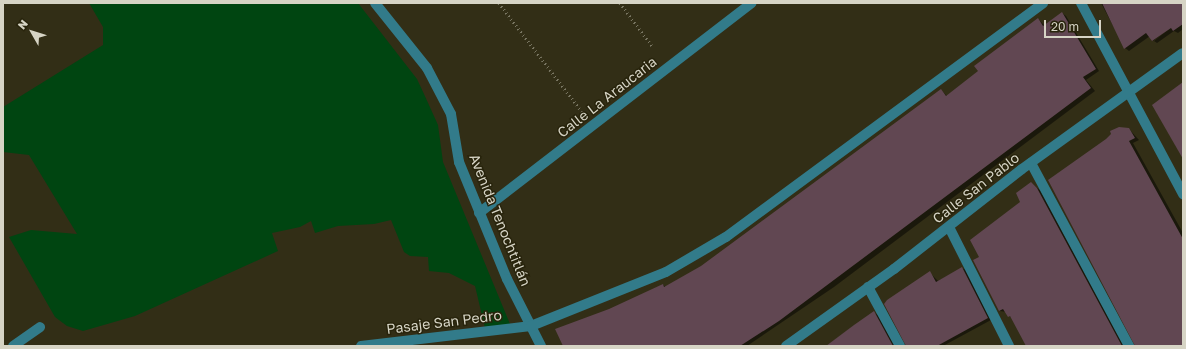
<!DOCTYPE html>
<meta charset="utf-8">
<style>
body{margin:0}
#map{position:relative;width:1186px;height:349px;overflow:hidden;background:#322e16;font-family:"Golos Text",sans-serif}
div>[style]{position:absolute}
.green>*{inset:0;background:#004511}
.shadow>*{inset:0;background:#0007}
.building>*{inset:0;background:#614752}
.path>*{height:2.5px;margin-top:-1.25px;transform-origin:0;background:repeating-linear-gradient(90deg,#797662 0 1px,transparent 0 4px)}
.minor>*{height:10px;margin:-5px;padding:0 5px;transform-origin:5px;border-radius:5px;background:#327b8a}
span{translate:-50% -50%;white-space:nowrap;text-align:center;line-height:1.15;-webkit-text-stroke:3px #28240c;paint-order:stroke}
.street-label{font-size:14px;color:#d6d4c5}
.frame{position:absolute;inset:0;border:4px solid #d6d4c5;pointer-events:none}
.north{position:absolute;left:12px;top:12px;width:40px;height:40px;-webkit-text-stroke:3px #28240c;paint-order:stroke;rotate:309deg;font-size:11px;font-weight:700;line-height:16px;text-align:center;color:#d6d4c5}
.north::after{content:'';display:block;margin:auto;width:14px;height:18px;background:#d6d4c5;clip-path:polygon(50% 0,100% 100%,50% 72%,0 100%)}
.scale{position:absolute;left:1044px;top:20px;width:57px;height:18px;box-sizing:border-box;border:2px solid #d6d4c5;border-top:0;padding-left:5px;font-size:12px;line-height:14px;white-space:nowrap;color:#d6d4c5;-webkit-text-stroke:3px #28240c;paint-order:stroke}
</style>
<div id="map">
<div class="green">
<div style="clip-path:polygon(89px 3px,358px 3px,417px 79px,424px 94px,438px 125px,443px 162px,510px 324px,485px 328px,475px 286px,449px 273px,429px 271px,428px 257px,410px 256px,404px 252px,391px 220px,374px 224px,338px 226px,315px 233px,311px 221px,300px 227px,272px 233px,278px 251px,135px 316px,83px 331px,67px 326px,55px 317px,9px 237px,31px 230px,77px 234px,29px 155px,3px 152px,3px 107px,103px 45px,103px 27px)"></div>
</div>
<div class="shadow">
<div style="clip-path:polygon(1101px 3px,1183px 3px,1183px 29px,1178px 33px,1174px 31px,1157px 43px,1154px 41px,1174px 25px,1153px 41px,1150px 36px,1129px 51px,1125px 48px)"></div>
<div style="clip-path:polygon(1062px 13px,1066px 16px,1099px 71px,1086px 80px,1095px 91px,834px 287px,747px 346px,563px 346px,609px 310px,663px 285px,666px 287px,702px 267px,941px 90px,947px 96px,979px 72px,1038px 19px,1045px 26px)"></div>
<div style="clip-path:polygon(1129px 129px,1139px 140px,1133px 143px,1183px 233px,1183px 346px,1136px 346px,1049px 181px)"></div>
<div style="clip-path:polygon(1031px 183px,1041px 191px,1124px 346px,1027px 346px,1012px 318px,1006px 312px,1000px 311px,974px 261px,981px 257px,1021px 202px)"></div>
<div style="clip-path:polygon(962px 268px,966px 270px,991px 320px,943px 346px,906px 346px,930px 273px,938px 281px)"></div>
<div style="clip-path:polygon(874px 313px,878px 315px,895px 346px,833px 346px)"></div>
</div>
<div class="building">
<div style="clip-path:polygon(1102px 3px,1183px 3px,1183px 24px,1173px 31px,1171px 28px,1152px 41px,1146px 33px,1124px 49px)"></div>
<div style="clip-path:polygon(1062px 12px,1096px 69px,1083px 77px,1091px 88px,779px 321px,740px 346px,563px 346px,555px 329px,609px 309px,663px 284px,664px 287px,701px 266px,941px 89px,946px 96px,978px 71px,974px 66px,1038px 18px,1043px 26px)"></div>
<div style="clip-path:polygon(1183px 82px,1183px 159px,1152px 105px)"></div>
<div style="clip-path:polygon(1119px 127px,1129px 128px,1135px 138px,1129px 141px,1183px 239px,1183px 346px,1135px 346px,1048px 180px,1106px 139px,1111px 134px,1110px 131px)"></div>
<div style="clip-path:polygon(1031px 182px,1037px 188px,1122px 346px,1026px 346px,1010px 316px,1008px 317px,1003px 309px,999px 311px,973px 260px,979px 257px,970px 240px,1020px 202px,1016px 193px)"></div>
<div style="clip-path:polygon(962px 267px,988px 318px,937px 346px,906px 346px,884px 304px,887px 300px,930px 271px,936px 282px)"></div>
<div style="clip-path:polygon(874px 311px,893px 346px,826px 346px,854px 325px)"></div>
</div>
<div class="path">
<div style="left:499px;top:3px;width:140px;rotate:52.6deg"></div>
<div style="left:620px;top:3px;width:55px;rotate:53.1deg"></div>
</div>
<div class="minor">
<div style="left:375px;top:3px;width:83px;rotate:51.3deg"></div>
<div style="left:427px;top:68px;width:52px;rotate:62.4deg"></div>
<div style="left:451px;top:114px;width:49px;rotate:80.5deg"></div>
<div style="left:459px;top:162px;width:126px;rotate:67.7deg"></div>
<div style="left:507px;top:279px;width:75px;rotate:63.1deg"></div>
<div style="left:1081px;top:3px;width:217px;rotate:61.9deg"></div>
<div style="left:1031px;top:163px;width:208px;rotate:61.8deg"></div>
<div style="left:479px;top:213px;width:344px;rotate:-37.6deg"></div>
<div style="left:949px;top:227px;width:133px;rotate:63.2deg"></div>
<div style="left:868px;top:287px;width:67px;rotate:61.5deg"></div>
<div style="left:13px;top:346px;width:33px;rotate:-35deg"></div>
<div style="left:361px;top:346px;width:171px;rotate:-6.7deg"></div>
<div style="left:531px;top:326px;width:145px;rotate:-21.8deg"></div>
<div style="left:666px;top:272px;width:69px;rotate:-30.3deg"></div>
<div style="left:726px;top:237px;width:394px;rotate:-36.4deg"></div>
<div style="left:786px;top:346px;width:133px;rotate:-35.5deg"></div>
<div style="left:894px;top:269px;width:162px;rotate:-38deg"></div>
<div style="left:1022px;top:169px;width:198px;rotate:-35.8deg"></div>
</div>
<div class="street-label">
<span style="left:607px;top:97px;rotate:-38deg">Calle La Araucaria</span>
<span style="left:976px;top:188px;rotate:-38deg">Calle San Pablo</span>
<span style="left:500px;top:220px;rotate:68deg">Avenida Tenochtitlán</span>
<span style="left:444px;top:322px;rotate:-7deg">Pasaje San Pedro</span>
</div>
<div class="frame"></div>
<div class="north">N</div>
<div class="scale">20 m</div>
</div>
